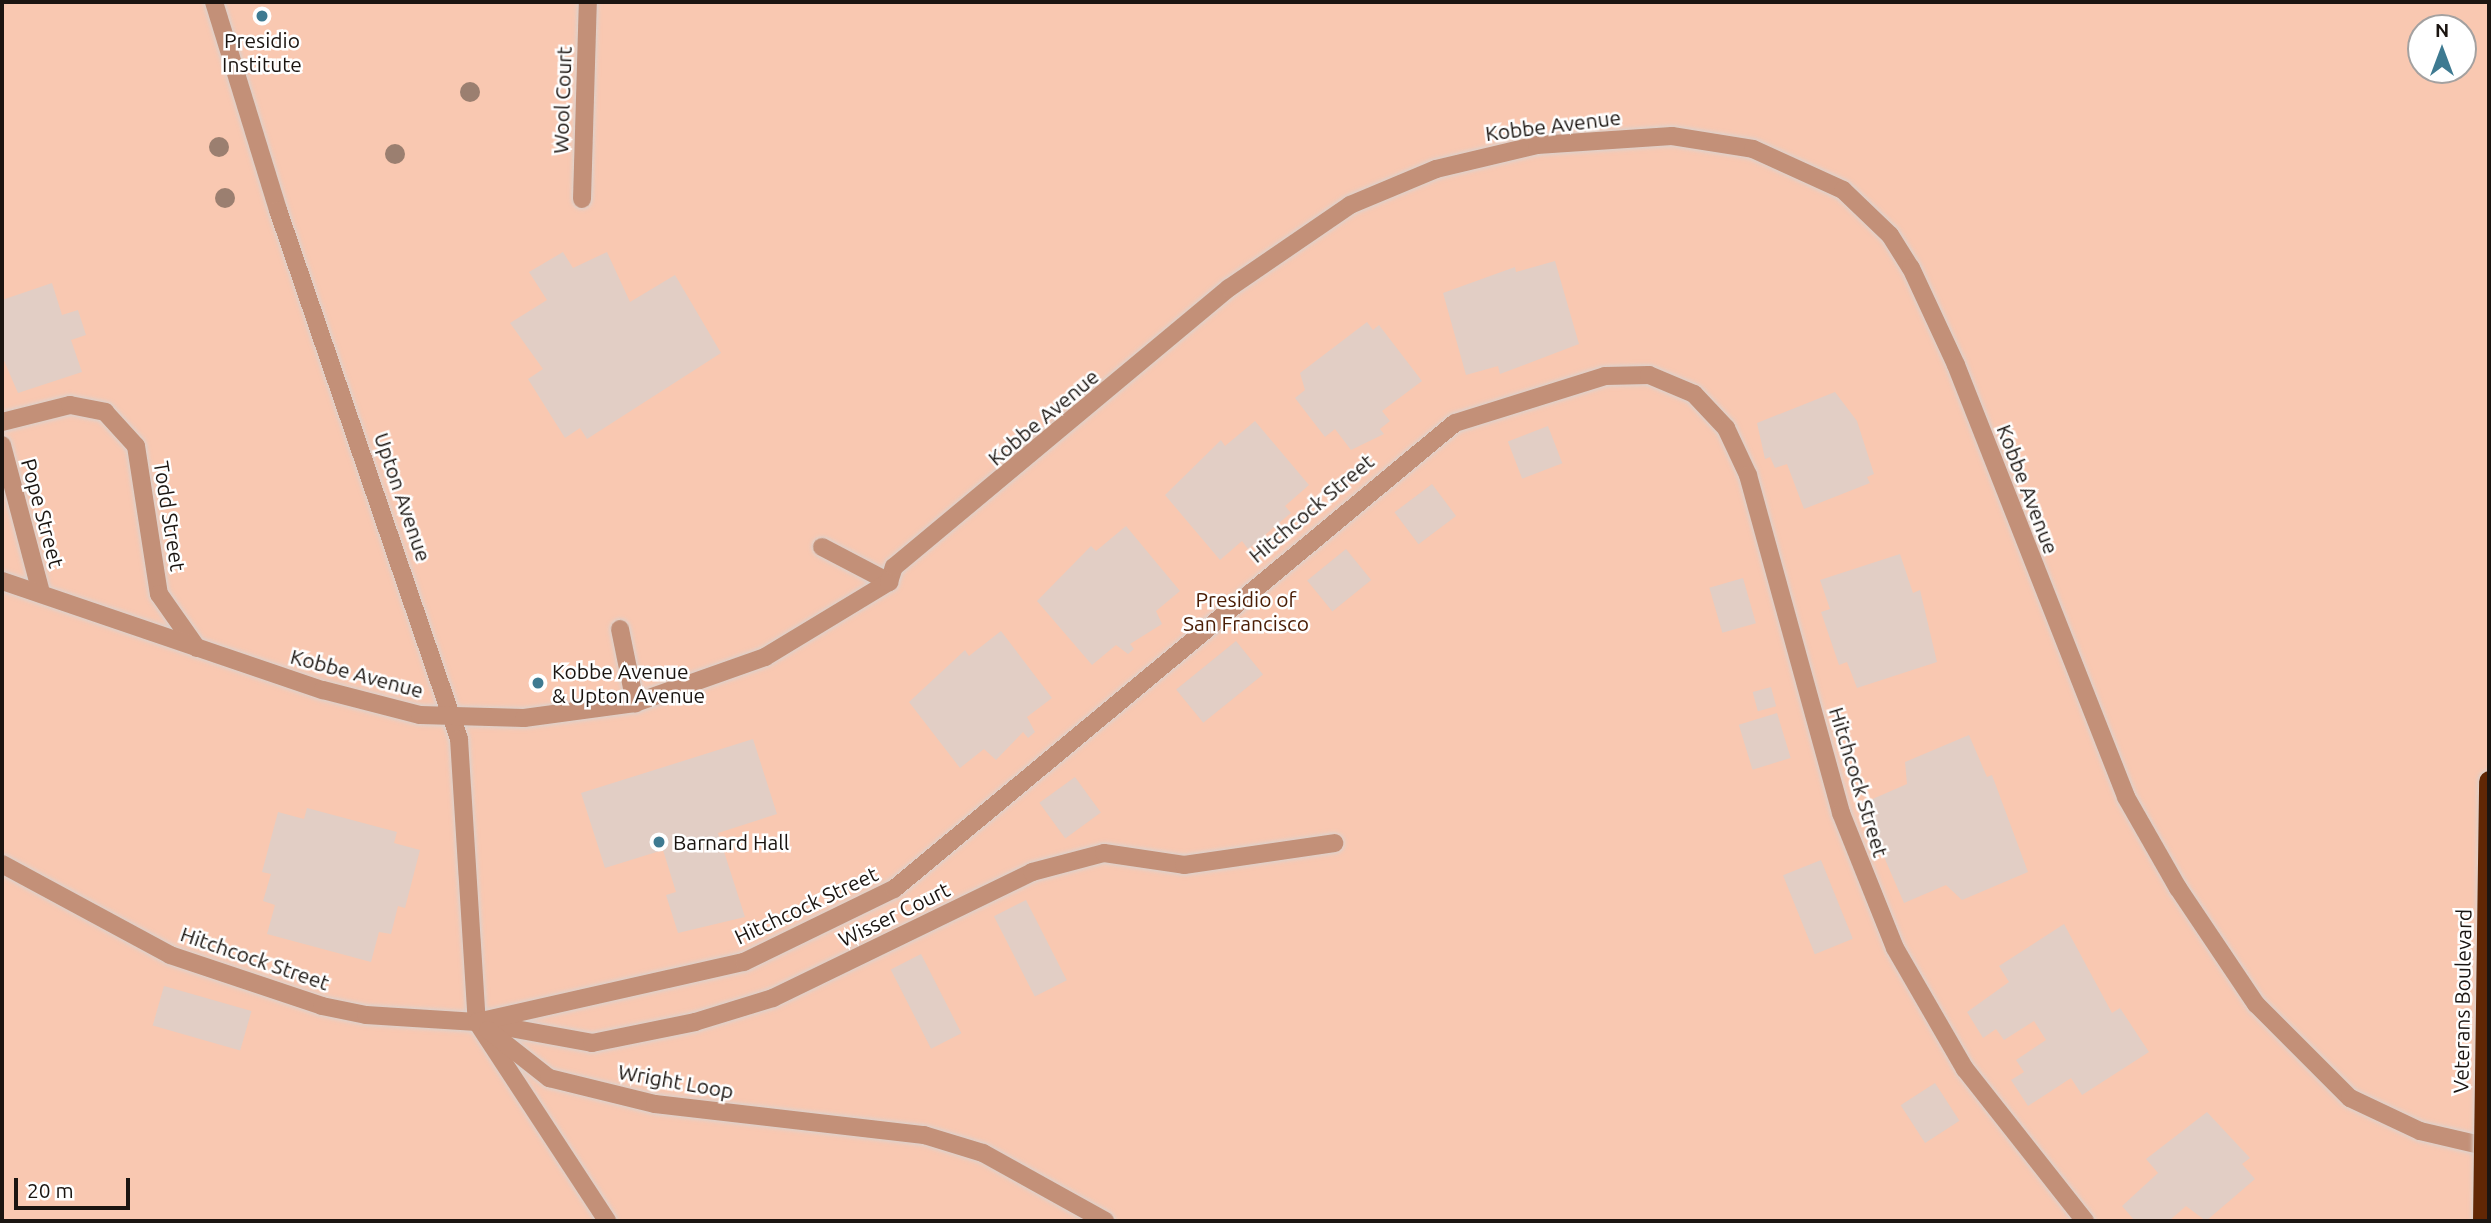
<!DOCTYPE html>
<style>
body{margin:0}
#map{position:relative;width:2491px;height:1223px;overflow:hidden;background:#fef6f2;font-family:Ubuntu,sans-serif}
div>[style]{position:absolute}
.green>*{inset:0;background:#f9c8b1}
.building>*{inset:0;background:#e2cec5;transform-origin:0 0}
.roads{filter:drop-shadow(0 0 2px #dad2ce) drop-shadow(0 0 2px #dad2ce)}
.service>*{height:18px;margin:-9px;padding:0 9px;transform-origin:9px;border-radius:9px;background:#c39078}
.minor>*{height:18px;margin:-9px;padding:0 9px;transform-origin:9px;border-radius:9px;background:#c39078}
.bridges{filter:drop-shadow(0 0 2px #dad2ce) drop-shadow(0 0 2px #dad2ce)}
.motorway-bridge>*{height:21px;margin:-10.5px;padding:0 10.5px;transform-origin:10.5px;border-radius:10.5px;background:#612705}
.trees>*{width:20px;height:20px;margin:-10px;border-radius:50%;background:#9b7f70}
.dots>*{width:19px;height:19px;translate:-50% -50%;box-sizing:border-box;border:4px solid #fff;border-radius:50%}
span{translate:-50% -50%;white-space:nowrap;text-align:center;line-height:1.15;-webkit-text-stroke:5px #fff;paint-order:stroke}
.poi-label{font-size:21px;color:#1b1511}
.left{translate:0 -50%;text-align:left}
.street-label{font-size:21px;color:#1b1511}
.park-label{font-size:21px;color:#4a1d05}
.frame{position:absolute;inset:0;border:4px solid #1b1511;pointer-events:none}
.north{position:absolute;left:2407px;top:14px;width:70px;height:70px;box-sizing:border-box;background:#fff;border:2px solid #a4a1a0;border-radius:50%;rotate:0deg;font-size:19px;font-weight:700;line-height:28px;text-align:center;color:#1b1511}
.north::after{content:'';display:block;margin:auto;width:24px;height:32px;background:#3e7a91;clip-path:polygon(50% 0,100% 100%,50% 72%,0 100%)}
.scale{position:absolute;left:14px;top:1178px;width:116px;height:32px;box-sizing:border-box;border:4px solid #1b1511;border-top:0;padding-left:9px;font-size:21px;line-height:24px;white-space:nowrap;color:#1b1511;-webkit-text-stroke:5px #fff;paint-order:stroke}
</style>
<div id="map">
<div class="green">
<div style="clip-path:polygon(evenodd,2px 2px,2489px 2px,2489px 1221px,2px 1221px,2px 2px,2421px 28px,2463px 28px,2463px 70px,2421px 70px,2421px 28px)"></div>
</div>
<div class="building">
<div style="clip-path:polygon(563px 252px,573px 268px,607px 252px,630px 302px,675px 275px,721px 353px,587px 439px,580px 428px,565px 438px,528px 379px,543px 369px,510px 323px,547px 300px,529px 272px)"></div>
<div style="clip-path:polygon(1555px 261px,1579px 344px,1500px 374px,1498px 366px,1466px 375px,1443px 293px,1515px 267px,1516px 272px)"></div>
<div style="clip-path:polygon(52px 283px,62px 315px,78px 310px,86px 335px,71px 340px,82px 372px,18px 393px,2px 356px,2px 300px)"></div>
<div style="clip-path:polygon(1367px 322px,1373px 330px,1379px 325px,1422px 381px,1382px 411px,1390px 421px,1380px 429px,1384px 434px,1351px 450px,1335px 429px,1325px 437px,1295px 398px,1305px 390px,1300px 373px)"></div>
<div style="clip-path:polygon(1835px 392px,1857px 421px,1874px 474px,1867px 477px,1870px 483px,1804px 509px,1787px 464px,1775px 468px,1770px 457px,1765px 459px,1757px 423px)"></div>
<div style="clip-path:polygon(1255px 421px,1309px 485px,1285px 506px,1291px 513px,1248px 549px,1242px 541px,1220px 560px,1165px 495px,1221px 440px,1225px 446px)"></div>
<div style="left:1548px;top:426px;width:40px;height:43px;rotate:69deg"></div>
<div style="left:1432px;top:484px;width:40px;height:47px;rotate:53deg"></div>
<div style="clip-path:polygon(1126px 526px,1180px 591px,1156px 611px,1162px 624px,1130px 644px,1134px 649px,1128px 654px,1116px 645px,1092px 665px,1037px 601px,1091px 546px,1096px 551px)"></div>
<div style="left:1346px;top:549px;width:40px;height:50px;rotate:51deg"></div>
<div style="clip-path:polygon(1900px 554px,1913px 593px,1920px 590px,1937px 662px,1857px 688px,1847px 662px,1839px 665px,1821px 612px,1830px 609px,1820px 580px)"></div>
<div style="left:1743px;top:578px;width:47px;height:35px;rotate:74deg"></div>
<div style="clip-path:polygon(1001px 631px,1052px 698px,1027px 717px,1035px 732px,1028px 738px,1023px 732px,996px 760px,984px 749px,960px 768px,909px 702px,965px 650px,969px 656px)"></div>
<div style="left:1236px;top:641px;width:43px;height:77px;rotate:51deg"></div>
<div style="left:1771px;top:687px;width:20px;height:19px;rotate:75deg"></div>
<div style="left:1777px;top:713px;width:47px;height:40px;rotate:73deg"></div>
<div style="clip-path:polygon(1969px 735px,1987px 777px,1992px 775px,2028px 872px,1962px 900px,1946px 885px,1904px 903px,1861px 804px,1907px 784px,1905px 762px)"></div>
<div style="clip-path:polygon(753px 739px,777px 814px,718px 833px,745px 917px,678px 933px,666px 895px,676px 892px,663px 850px,605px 868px,581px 793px)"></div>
<div style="left:1075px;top:777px;width:44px;height:44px;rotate:54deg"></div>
<div style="clip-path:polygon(307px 808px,397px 832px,394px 843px,420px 850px,405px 908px,398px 906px,391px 934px,379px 932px,371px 962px,267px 934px,275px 905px,263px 901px,271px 874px,262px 872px,278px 812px,304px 819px)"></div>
<div style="left:1821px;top:860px;width:85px;height:41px;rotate:68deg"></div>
<div style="left:1026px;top:900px;width:90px;height:36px;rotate:63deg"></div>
<div style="clip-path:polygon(2064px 924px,2112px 1013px,2120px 1008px,2149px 1052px,2082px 1095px,2071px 1078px,2028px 1106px,2011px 1080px,2024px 1072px,2016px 1060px,2046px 1040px,2034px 1021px,2004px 1040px,1996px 1029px,1983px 1038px,1967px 1012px,2009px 982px,1999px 966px)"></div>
<div style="left:921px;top:954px;width:89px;height:34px;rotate:63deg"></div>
<div style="left:164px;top:986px;width:91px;height:41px;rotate:16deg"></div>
<div style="left:1935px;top:1083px;width:45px;height:41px;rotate:57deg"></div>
<div style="clip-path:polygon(2207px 1112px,2250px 1158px,2242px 1164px,2255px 1179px,2206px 1221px,2186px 1206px,2169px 1221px,2135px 1221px,2122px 1206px,2158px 1173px,2146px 1159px)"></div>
</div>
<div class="roads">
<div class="service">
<div style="left:822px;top:547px;width:76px;rotate:27.6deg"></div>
<div style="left:620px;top:629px;width:76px;rotate:78.5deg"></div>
<div style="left:477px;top:1022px;width:117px;rotate:10.3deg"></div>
<div style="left:592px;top:1043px;width:105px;rotate:-11.5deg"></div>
<div style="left:695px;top:1022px;width:82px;rotate:-17.1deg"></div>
<div style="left:773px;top:998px;width:288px;rotate:-25.9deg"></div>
<div style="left:1032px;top:872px;width:74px;rotate:-14.8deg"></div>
<div style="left:1104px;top:853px;width:81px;rotate:8.5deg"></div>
<div style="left:1184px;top:865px;width:152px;rotate:-8.3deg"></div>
</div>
<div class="minor">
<div style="left:214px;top:2px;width:218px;rotate:72.9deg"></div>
<div style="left:278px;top:210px;width:559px;rotate:71.11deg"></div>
<div style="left:459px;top:739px;width:284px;rotate:86.4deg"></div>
<div style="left:477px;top:1022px;width:238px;rotate:56.8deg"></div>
<div style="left:582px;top:199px;width:197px;rotate:-88.3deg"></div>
<div style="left:2px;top:422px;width:70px;rotate:-14deg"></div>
<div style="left:70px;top:405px;width:36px;rotate:11deg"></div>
<div style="left:105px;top:412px;width:46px;rotate:47.6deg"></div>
<div style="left:136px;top:446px;width:150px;rotate:81.2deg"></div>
<div style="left:159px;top:594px;width:66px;rotate:54.9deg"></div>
<div style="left:2px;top:445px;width:153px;rotate:75.2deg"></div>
<div style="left:2px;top:581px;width:339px;rotate:18.8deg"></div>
<div style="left:323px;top:690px;width:100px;rotate:14.5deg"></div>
<div style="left:420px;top:715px;width:104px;rotate:1.7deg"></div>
<div style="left:524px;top:718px;width:112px;rotate:-7.7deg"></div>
<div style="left:635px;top:703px;width:138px;rotate:-19.5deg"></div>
<div style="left:765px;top:657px;width:145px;rotate:-31.2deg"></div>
<div style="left:889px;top:582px;width:16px;rotate:-72deg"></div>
<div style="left:894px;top:567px;width:436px;rotate:-39.8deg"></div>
<div style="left:1229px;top:288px;width:147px;rotate:-34.4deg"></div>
<div style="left:1350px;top:205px;width:93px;rotate:-22.7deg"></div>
<div style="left:1436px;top:169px;width:104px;rotate:-13.4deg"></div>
<div style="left:1537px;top:145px;width:135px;rotate:-3.8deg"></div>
<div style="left:1672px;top:136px;width:82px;rotate:9.1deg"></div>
<div style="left:1753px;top:149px;width:99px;rotate:24.5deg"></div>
<div style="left:1843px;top:190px;width:65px;rotate:43.8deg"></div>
<div style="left:1890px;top:235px;width:39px;rotate:58deg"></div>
<div style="left:1911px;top:268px;width:107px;rotate:65.1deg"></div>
<div style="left:1956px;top:365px;width:464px;rotate:68.5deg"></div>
<div style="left:2126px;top:797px;width:105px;rotate:60.3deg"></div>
<div style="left:2178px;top:888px;width:140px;rotate:56.1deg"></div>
<div style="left:2256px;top:1004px;width:133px;rotate:45deg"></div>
<div style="left:2350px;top:1098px;width:77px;rotate:25.2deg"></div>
<div style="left:2420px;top:1131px;width:71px;rotate:13.1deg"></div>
<div style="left:2px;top:864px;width:191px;rotate:28.4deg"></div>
<div style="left:170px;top:955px;width:160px;rotate:18.5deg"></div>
<div style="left:322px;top:1006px;width:45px;rotate:11.6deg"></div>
<div style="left:366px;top:1015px;width:111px;rotate:3.6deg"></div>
<div style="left:477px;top:1022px;width:274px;rotate:-12.7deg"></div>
<div style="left:744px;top:962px;width:167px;rotate:-26deg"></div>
<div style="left:894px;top:889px;width:729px;rotate:-39.72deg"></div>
<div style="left:1455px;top:423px;width:157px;rotate:-17.4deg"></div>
<div style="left:1605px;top:376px;width:44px;rotate:-1.3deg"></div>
<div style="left:1649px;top:375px;width:49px;rotate:22.9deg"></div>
<div style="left:1694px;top:394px;width:47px;rotate:46.7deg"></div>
<div style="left:1726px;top:428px;width:52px;rotate:64.9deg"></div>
<div style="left:1748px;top:475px;width:351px;rotate:74.6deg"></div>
<div style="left:1841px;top:813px;width:145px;rotate:68.2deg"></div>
<div style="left:1895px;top:948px;width:140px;rotate:60deg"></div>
<div style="left:1965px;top:1069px;width:194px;rotate:51.7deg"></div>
<div style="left:488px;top:1030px;width:78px;rotate:38.2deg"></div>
<div style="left:549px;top:1078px;width:109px;rotate:13.8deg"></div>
<div style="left:655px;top:1104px;width:271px;rotate:6.6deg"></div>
<div style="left:924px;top:1135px;width:62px;rotate:17deg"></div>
<div style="left:983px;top:1153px;width:140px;rotate:29.1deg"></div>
</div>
</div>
<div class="bridges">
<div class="motorway-bridge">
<div style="left:2483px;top:1221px;width:440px;rotate:-89.2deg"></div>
</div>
</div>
<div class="trees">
<div style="left:470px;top:92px"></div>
<div style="left:219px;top:147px"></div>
<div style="left:395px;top:154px"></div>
<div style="left:225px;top:198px"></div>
</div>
<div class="dots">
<div style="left:262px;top:16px;background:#3e7a91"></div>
<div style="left:538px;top:683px;background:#3e7a91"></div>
<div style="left:659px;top:842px;background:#3e7a91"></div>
</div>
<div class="poi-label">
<span style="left:262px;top:52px">Presidio<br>Institute</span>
<span class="left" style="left:552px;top:683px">Kobbe Avenue<br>&amp; Upton Avenue</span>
<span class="left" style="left:673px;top:842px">Barnard Hall</span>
</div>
<div class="street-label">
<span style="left:562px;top:100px;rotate:-88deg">Wool Court</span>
<span style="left:1553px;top:125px;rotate:-7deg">Kobbe Avenue</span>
<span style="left:1043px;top:417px;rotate:-40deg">Kobbe Avenue</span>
<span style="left:2028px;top:489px;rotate:69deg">Kobbe Avenue</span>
<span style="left:403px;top:497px;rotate:71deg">Upton Avenue</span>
<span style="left:1311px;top:508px;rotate:-40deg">Hitchcock Street</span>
<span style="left:43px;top:513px;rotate:75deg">Pope Street</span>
<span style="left:170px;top:516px;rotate:81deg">Todd Street</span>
<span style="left:357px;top:673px;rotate:15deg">Kobbe Avenue</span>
<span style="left:1859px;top:782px;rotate:73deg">Hitchcock Street</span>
<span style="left:806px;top:905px;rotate:-25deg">Hitchcock Street</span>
<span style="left:894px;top:914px;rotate:-26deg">Wisser Court</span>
<span style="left:255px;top:958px;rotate:19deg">Hitchcock Street</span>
<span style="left:2462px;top:1001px;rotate:-89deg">Veterans Boulevard</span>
<span style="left:676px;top:1081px;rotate:10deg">Wright Loop</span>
</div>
<div class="park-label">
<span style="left:1246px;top:611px">Presidio of<br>San Francisco</span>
</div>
<div class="frame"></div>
<div class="north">N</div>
<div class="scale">20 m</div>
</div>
